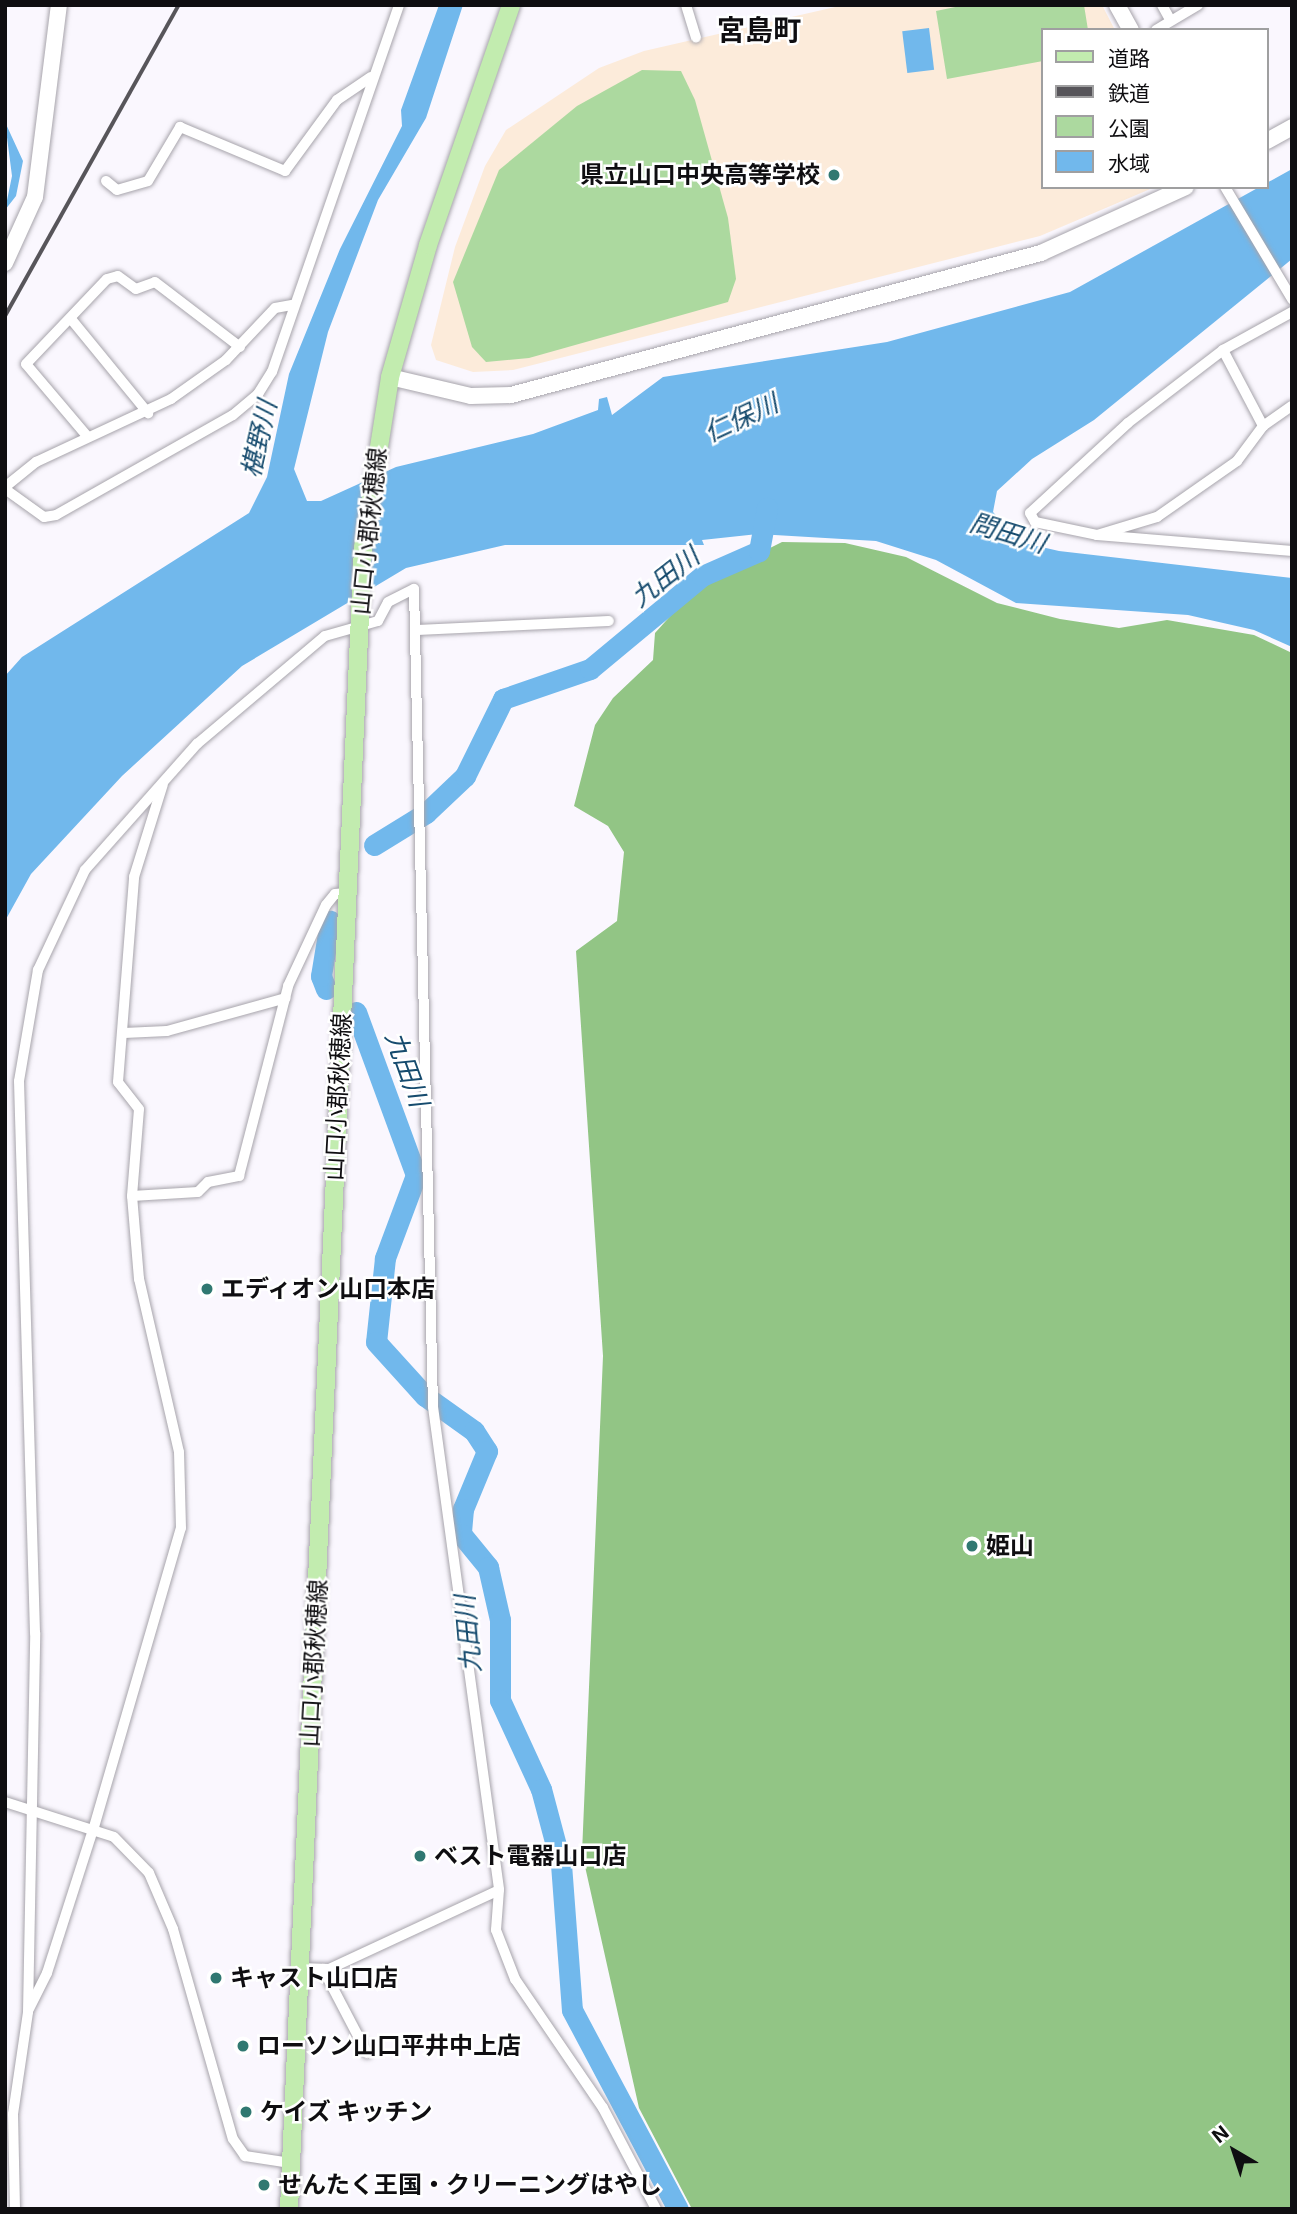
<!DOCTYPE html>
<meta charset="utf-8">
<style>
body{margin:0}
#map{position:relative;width:1297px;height:2214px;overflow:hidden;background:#faf7fe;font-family:Inter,"Noto Sans JP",sans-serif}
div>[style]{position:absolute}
.education>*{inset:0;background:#fcebda}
.green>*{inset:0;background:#acd99f}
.forest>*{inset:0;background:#92c585}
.water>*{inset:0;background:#71b8ec;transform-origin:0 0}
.river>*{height:21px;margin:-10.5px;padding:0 10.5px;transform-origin:10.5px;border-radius:10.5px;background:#71b8ec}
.roads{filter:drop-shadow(0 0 2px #a7a4ab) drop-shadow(0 0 2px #a7a4ab)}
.street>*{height:10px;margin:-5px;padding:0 5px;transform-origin:5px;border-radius:5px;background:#fff}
.secondary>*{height:16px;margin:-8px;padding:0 8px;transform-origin:8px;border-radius:8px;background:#fff}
.primary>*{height:18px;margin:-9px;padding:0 9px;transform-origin:9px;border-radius:9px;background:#c2ecaf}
.rail>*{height:3.5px;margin:-1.75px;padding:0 1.75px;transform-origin:1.75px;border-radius:1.75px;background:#57555a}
.dots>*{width:19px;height:19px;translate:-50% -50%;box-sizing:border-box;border:4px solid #fff;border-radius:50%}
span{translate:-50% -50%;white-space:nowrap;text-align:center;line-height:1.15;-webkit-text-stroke:5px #fff;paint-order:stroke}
.poi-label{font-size:24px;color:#0f0e11;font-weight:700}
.right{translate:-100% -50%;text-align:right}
.left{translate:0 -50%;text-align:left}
.street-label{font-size:24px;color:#0f0e11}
.water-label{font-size:26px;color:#164b6e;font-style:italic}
.quarter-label{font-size:28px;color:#0f0e11;font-weight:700}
.frame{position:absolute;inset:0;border:7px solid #0f0e11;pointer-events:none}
.legend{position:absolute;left:1041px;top:28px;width:228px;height:161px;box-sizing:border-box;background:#fff;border:2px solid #9f9fa0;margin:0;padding:9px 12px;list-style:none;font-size:21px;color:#0f0e11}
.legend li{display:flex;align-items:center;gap:14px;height:35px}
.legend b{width:35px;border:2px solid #9f9fa0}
.north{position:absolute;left:1199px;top:2116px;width:70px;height:70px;-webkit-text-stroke:5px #fff;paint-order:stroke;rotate:321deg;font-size:19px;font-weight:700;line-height:28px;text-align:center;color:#0f0e11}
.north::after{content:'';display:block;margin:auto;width:24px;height:32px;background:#0f0e11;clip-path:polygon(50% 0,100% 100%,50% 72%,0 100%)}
</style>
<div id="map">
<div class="education">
<div style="clip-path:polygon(844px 5px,1102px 5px,1115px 30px,1043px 30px,1043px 187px,1155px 187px,1040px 236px,513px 370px,473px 372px,436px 360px,431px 345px,455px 247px,485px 166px,506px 130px,599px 68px,644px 51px)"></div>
</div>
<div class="green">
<div style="clip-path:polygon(965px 5px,1084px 5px,1088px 30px,1043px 30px,1043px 61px,947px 79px,936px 11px)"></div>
<div style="clip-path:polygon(642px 70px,681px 71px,695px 100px,728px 218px,736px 279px,728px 302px,529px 358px,486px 362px,472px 347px,453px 282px,499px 170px,577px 106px)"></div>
</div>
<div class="forest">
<div style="clip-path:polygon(782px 542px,845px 543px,906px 557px,997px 603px,1060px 619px,1119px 628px,1167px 620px,1254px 635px,1292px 653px,1292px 2209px,692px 2209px,639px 2108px,582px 1853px,603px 1356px,576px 951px,617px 921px,624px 852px,608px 826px,574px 806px,595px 725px,613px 698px,653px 660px,655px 633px,701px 582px)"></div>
</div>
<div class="water">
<div style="clip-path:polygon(439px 5px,463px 5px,426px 118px,378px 200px,328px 332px,294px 469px,307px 501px,321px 501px,396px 467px,533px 434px,598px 410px,599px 399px,607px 397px,612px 415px,663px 377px,887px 342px,1070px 292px,1292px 169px,1292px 259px,1094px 420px,1032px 459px,997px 491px,993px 512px,1020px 542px,1059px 551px,1292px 578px,1292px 647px,1254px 630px,1188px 615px,1016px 603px,936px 560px,876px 541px,758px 534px,702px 540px,704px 545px,505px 545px,406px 568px,242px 666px,122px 776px,31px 874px,5px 921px,5px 676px,22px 657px,249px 513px,267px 477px,289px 374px,340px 249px,402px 126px,401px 110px)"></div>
<div style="left:929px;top:28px;width:42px;height:27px;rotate:83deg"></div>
<div style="clip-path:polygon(5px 122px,23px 161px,16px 196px,5px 210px,12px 176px)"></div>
</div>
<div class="river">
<div style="left:374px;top:845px;width:61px;rotate:-31.6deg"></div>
<div style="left:426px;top:813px;width:54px;rotate:-43.5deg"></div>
<div style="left:465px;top:776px;width:86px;rotate:-63.7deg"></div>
<div style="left:503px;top:699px;width:92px;rotate:-19deg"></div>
<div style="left:590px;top:669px;width:146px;rotate:-39.7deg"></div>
<div style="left:702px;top:576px;width:62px;rotate:-23.7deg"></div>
<div style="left:759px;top:551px;width:44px;rotate:-79.5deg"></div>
<div style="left:326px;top:989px;width:14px;rotate:-111deg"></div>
<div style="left:321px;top:976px;width:56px;rotate:-80.7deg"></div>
<div style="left:356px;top:1012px;width:174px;rotate:69.8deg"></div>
<div style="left:416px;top:1175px;width:89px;rotate:110.5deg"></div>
<div style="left:385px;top:1258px;width:84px;rotate:96.1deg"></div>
<div style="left:376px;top:1342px;width:73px;rotate:47.8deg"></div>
<div style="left:425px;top:1396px;width:60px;rotate:35.5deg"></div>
<div style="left:474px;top:1431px;width:24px;rotate:57deg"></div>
<div style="left:487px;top:1451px;width:63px;rotate:112.5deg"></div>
<div style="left:463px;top:1509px;width:25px;rotate:95deg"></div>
<div style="left:461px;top:1534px;width:43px;rotate:50.7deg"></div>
<div style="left:488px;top:1567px;width:54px;rotate:77.2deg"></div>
<div style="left:500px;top:1620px;width:80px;rotate:90deg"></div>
<div style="left:500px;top:1700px;width:98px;rotate:65.3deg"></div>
<div style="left:541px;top:1789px;width:78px;rotate:75.1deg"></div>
<div style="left:561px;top:1864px;width:146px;rotate:85.7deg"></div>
<div style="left:572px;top:2010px;width:225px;rotate:62deg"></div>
</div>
<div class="roads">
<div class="street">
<div style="left:686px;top:5px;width:34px;rotate:73deg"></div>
<div style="left:1162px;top:5px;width:18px;rotate:61deg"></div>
<div style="left:1156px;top:30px;width:49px;rotate:-30.8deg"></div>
<div style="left:106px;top:181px;width:14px;rotate:39deg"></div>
<div style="left:117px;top:190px;width:32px;rotate:-16deg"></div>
<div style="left:148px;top:181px;width:63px;rotate:-59.3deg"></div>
<div style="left:180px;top:127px;width:114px;rotate:22.7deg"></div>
<div style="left:285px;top:171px;width:88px;rotate:-53.8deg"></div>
<div style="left:337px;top:100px;width:41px;rotate:-34.1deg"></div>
<div style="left:1225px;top:187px;width:131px;rotate:59.1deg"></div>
<div style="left:1292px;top:312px;width:79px;rotate:151.2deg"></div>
<div style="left:1223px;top:350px;width:120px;rotate:142.5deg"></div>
<div style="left:1128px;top:423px;width:133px;rotate:137.4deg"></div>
<div style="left:1030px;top:513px;width:10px;rotate:61deg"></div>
<div style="left:1035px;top:522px;width:63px;rotate:11.8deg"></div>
<div style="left:1097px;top:535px;width:63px;rotate:-16.7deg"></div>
<div style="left:1157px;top:517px;width:98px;rotate:-35deg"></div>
<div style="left:1237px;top:461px;width:44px;rotate:-53.4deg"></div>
<div style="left:1263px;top:426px;width:35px;rotate:-35deg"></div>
<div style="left:71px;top:319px;width:122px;rotate:50.7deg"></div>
<div style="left:1223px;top:350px;width:86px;rotate:62.2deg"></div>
<div style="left:87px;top:436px;width:94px;rotate:-130.3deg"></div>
<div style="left:26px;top:364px;width:117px;rotate:-46.4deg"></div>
<div style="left:107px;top:279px;width:11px;rotate:-15deg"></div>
<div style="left:118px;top:276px;width:22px;rotate:36deg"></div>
<div style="left:136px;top:289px;width:20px;rotate:-20deg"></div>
<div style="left:155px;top:282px;width:107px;rotate:37.4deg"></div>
<div style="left:5px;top:487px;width:40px;rotate:-39deg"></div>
<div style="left:36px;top:462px;width:149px;rotate:-25deg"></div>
<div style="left:171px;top:399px;width:67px;rotate:-35.3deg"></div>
<div style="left:226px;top:360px;width:71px;rotate:-46.7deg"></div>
<div style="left:275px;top:308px;width:17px;rotate:-10deg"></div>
<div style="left:5px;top:489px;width:48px;rotate:35.7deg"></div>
<div style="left:44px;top:517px;width:12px;rotate:-9deg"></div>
<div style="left:56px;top:515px;width:203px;rotate:-29.5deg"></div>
<div style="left:233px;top:415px;width:33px;rotate:-40deg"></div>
<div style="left:258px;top:394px;width:26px;rotate:-58deg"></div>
<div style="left:272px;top:372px;width:388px;rotate:-70.9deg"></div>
<div style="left:1097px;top:535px;width:196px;rotate:4.7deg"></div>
<div style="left:417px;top:630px;width:192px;rotate:-2.7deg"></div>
<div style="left:124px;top:1033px;width:43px;rotate:-2.7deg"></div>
<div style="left:167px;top:1031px;width:123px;rotate:-15.5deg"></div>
<div style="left:132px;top:1196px;width:66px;rotate:-3.5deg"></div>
<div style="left:198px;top:1192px;width:14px;rotate:-45deg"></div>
<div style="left:208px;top:1182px;width:32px;rotate:-11deg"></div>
<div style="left:239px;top:1176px;width:196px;rotate:-75.5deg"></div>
<div style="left:288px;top:986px;width:89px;rotate:-64.9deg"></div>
<div style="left:326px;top:905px;width:14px;rotate:-51deg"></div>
<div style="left:335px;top:894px;width:11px;rotate:-5deg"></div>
<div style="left:5px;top:1802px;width:114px;rotate:17.8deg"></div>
<div style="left:114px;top:1837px;width:50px;rotate:45.8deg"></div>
<div style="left:149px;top:1873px;width:61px;rotate:66.8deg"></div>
<div style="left:173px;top:1929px;width:218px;rotate:74.1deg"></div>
<div style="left:233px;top:2139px;width:21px;rotate:55deg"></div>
<div style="left:245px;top:2156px;width:46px;rotate:8.8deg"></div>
<div style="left:299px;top:1968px;width:30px;rotate:2deg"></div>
<div style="left:329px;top:1969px;width:187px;rotate:-24.9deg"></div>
<div style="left:323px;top:1969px;width:95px;rotate:62.4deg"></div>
<div style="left:29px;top:2009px;width:40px;rotate:-63.4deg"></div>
<div style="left:47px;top:1973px;width:153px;rotate:-72.2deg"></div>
<div style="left:94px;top:1827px;width:311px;rotate:-73.8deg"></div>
<div style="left:181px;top:1528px;width:76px;rotate:-91.5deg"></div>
<div style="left:179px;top:1452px;width:178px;rotate:-103deg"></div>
<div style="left:139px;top:1279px;width:83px;rotate:-94.8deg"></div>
<div style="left:132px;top:1196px;width:87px;rotate:-85.4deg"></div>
<div style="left:139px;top:1109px;width:34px;rotate:-128deg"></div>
<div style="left:118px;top:1082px;width:206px;rotate:-85.5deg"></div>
<div style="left:134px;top:877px;width:97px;rotate:-72.7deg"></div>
<div style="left:15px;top:2209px;width:95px;rotate:-91.2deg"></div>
<div style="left:13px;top:2114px;width:103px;rotate:-81.6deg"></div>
<div style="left:28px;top:2012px;width:379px;rotate:-88.9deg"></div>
<div style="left:35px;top:1633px;width:552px;rotate:-91.66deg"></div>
<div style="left:19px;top:1081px;width:113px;rotate:-80.3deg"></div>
<div style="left:38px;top:970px;width:110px;rotate:-64.8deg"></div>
<div style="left:85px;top:870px;width:169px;rotate:-48.4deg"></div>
<div style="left:197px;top:744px;width:167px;rotate:-40.2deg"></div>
<div style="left:325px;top:636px;width:55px;rotate:-15.8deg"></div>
<div style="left:378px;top:621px;width:21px;rotate:-62deg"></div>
<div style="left:388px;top:602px;width:29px;rotate:-27deg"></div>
<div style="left:414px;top:589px;width:818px;rotate:88.67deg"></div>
<div style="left:433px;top:1407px;width:487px;rotate:82.2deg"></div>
<div style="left:499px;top:1890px;width:40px;rotate:94.3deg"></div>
<div style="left:496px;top:1930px;width:53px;rotate:68.8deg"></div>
<div style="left:515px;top:1979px;width:156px;rotate:55.7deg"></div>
<div style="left:603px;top:2108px;width:114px;rotate:62.3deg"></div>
</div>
<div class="secondary">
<div style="left:1117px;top:5px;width:29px;rotate:61deg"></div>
<div style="left:1267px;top:141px;width:29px;rotate:-29deg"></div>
<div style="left:5px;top:263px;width:72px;rotate:-65.6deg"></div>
<div style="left:35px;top:197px;width:193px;rotate:-82.9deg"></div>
<div style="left:390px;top:377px;width:83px;rotate:13.2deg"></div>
<div style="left:471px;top:396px;width:40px;rotate:-1.4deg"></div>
<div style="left:511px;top:395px;width:549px;rotate:-15deg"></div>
<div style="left:1041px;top:253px;width:159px;rotate:-24.5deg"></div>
</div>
<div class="primary">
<div style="left:289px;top:2209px;width:1663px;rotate:-87.45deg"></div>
<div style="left:363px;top:548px;width:173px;rotate:-81deg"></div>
<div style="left:390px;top:377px;width:137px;rotate:-73.9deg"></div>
<div style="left:428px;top:245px;width:254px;rotate:-70.9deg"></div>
</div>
</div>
<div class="rail">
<div style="left:5px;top:316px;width:356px;rotate:-60.8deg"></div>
</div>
<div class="dots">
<div style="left:834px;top:175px;background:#307871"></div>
<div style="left:207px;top:1289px;background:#307871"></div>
<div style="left:972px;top:1546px;background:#307871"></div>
<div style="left:420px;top:1856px;background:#307871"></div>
<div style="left:216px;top:1978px;background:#307871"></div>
<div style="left:243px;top:2046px;background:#307871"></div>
<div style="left:246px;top:2112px;background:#307871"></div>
<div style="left:264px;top:2185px;background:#307871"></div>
</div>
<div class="poi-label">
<span class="right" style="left:820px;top:175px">県立山口中央高等学校</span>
<span class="left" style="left:221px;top:1289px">エディオン山口本店</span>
<span class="left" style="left:986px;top:1546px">姫山</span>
<span class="left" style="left:434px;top:1856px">ベスト電器山口店</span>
<span class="left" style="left:230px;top:1978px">キャスト山口店</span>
<span class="left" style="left:257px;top:2046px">ローソン山口平井中上店</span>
<span class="left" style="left:260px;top:2112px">ケイズ キッチン</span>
<span class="left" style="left:278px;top:2185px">せんたく王国・クリーニングはやし</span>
</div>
<div class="street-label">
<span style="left:369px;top:531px;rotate:-84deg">山口小郡秋穂線</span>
<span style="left:338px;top:1097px;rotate:-87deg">山口小郡秋穂線</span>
<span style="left:314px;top:1663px;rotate:-87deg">山口小郡秋穂線</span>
</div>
<div class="water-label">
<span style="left:741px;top:418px;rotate:-25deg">仁保川</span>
<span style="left:259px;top:439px;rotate:-77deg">椹野川</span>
<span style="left:1008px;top:533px;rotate:17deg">問田川</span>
<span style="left:665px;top:577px;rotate:-38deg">九田川</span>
<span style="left:407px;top:1069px;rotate:70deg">九田川</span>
<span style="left:468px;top:1634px;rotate:-95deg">九田川</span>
</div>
<div class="quarter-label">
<span style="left:759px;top:30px">宮島町</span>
</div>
<div class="frame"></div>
<ul class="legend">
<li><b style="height:9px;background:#c2ecaf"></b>道路</li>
<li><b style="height:9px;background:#57555a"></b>鉄道</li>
<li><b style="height:19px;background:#acd99f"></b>公園</li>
<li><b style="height:19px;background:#71b8ec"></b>水域</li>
</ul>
<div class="north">N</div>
</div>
